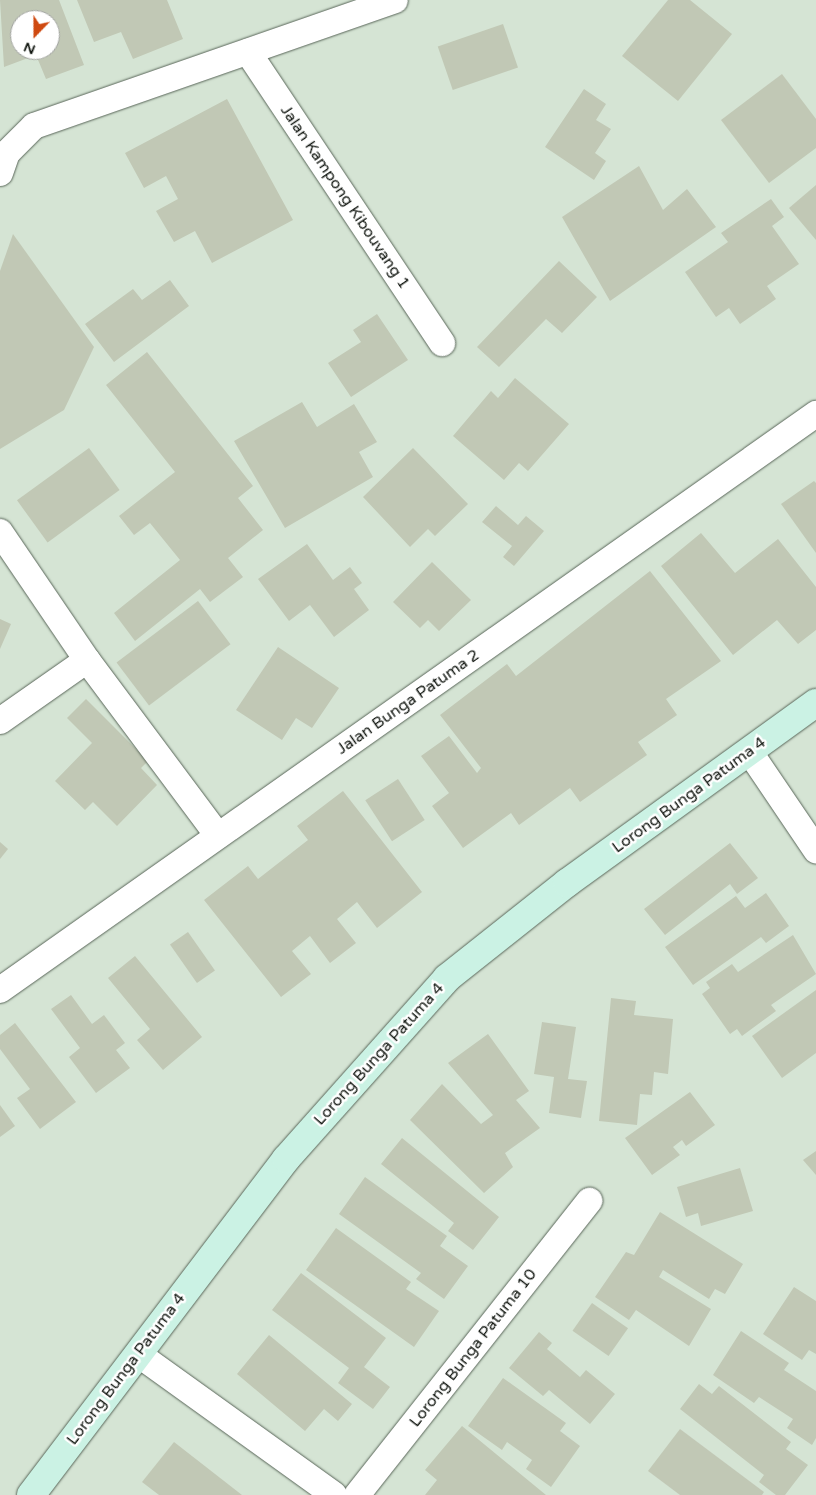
<!DOCTYPE html>
<style>
body{margin:0}
#map{position:relative;width:816px;height:1495px;overflow:hidden;background:#d5e4d4;font-family:"Varela Round",sans-serif}
div>[style]{position:absolute}
.building>*{inset:0;background:#c1c8b5;transform-origin:0 0}
.roads{filter:drop-shadow(0 0 1px #596659) drop-shadow(0 0 1px #596659)}
.street>*{height:26px;margin:-13px;padding:0 13px;transform-origin:13px;border-radius:13px;background:#fff}
.secondary>*{height:28px;margin:-14px;padding:0 14px;transform-origin:14px;border-radius:14px;background:#cbf2e4}
span{translate:-50% -50%;white-space:nowrap;text-align:center;line-height:1.15;-webkit-text-stroke:5px #fff;paint-order:stroke}
.street-label{font-size:16px;color:#111610}
.north{position:absolute;left:10px;top:10px;width:50px;height:50px;box-sizing:border-box;background:#fff;border:1px solid #a0a29f;border-radius:50%;rotate:202deg;font-size:14px;font-weight:700;line-height:20px;text-align:center;color:#111610}
.north::after{content:'';display:block;margin:auto;width:18px;height:22px;background:#cf4910;clip-path:polygon(50% 0,100% 100%,50% 72%,0 100%)}
</style>
<div id="map">
<div class="building">
<div style="clip-path:polygon(evenodd,0 0,59px 0,84px 65px,46px 79px,36px 55px,4px 67px,0 0,20px 20px,50px 20px,50px 50px,20px 50px,20px 20px)"></div>
<div style="clip-path:polygon(77px 0,167px 0,183px 39px,133px 59px,121px 32px,94px 42px)"></div>
<div style="clip-path:polygon(668px 0,690px 0,732px 34px,678px 101px,622px 56px)"></div>
<div style="left:503px;top:24px;width:46px;height:69px;rotate:71deg"></div>
<div style="clip-path:polygon(782px 74px,816px 119px,816px 148px,769px 183px,721px 120px)"></div>
<div style="clip-path:polygon(584px 89px,606px 104px,596px 120px,611px 129px,595px 153px,606px 161px,594px 180px,545px 147px)"></div>
<div style="clip-path:polygon(227px 99px,293px 220px,212px 263px,195px 231px,174px 242px,156px 211px,178px 199px,166px 176px,144px 188px,125px 153px)"></div>
<div style="clip-path:polygon(639px 166px,663px 210px,687px 189px,716px 227px,610px 301px,562px 217px)"></div>
<div style="clip-path:polygon(816px 185px,816px 240px,789px 208px)"></div>
<div style="clip-path:polygon(771px 199px,784px 217px,772px 226px,799px 264px,767px 286px,776px 299px,740px 324px,729px 308px,716px 317px,685px 272px,728px 242px,721px 233px)"></div>
<div style="clip-path:polygon(13px 234px,94px 347px,64px 410px,0 449px,0 271px)"></div>
<div style="clip-path:polygon(559px 261px,597px 297px,562px 333px,546px 319px,499px 367px,477px 347px)"></div>
<div style="clip-path:polygon(170px 280px,189px 306px,114px 362px,85px 324px,133px 289px,142px 300px)"></div>
<div style="clip-path:polygon(377px 314px,408px 360px,351px 397px,328px 363px,361px 342px,353px 330px)"></div>
<div style="clip-path:polygon(147px 352px,253px 486px,238px 498px,263px 530px,228px 558px,243px 577px,210px 602px,200px 589px,135px 641px,114px 613px,180px 560px,150px 523px,134px 535px,119px 516px,175px 472px,106px 385px)"></div>
<div style="clip-path:polygon(515px 378px,569px 424px,528px 471px,519px 463px,504px 480px,453px 436px,491px 391px,498px 398px)"></div>
<div style="clip-path:polygon(302px 402px,317px 427px,354px 404px,377px 442px,359px 452px,373px 477px,285px 528px,234px 441px)"></div>
<div style="left:89px;top:448px;width:52px;height:89px;rotate:54deg"></div>
<div style="clip-path:polygon(413px 448px,468px 504px,435px 536px,428px 529px,410px 547px,363px 497px)"></div>
<div style="clip-path:polygon(814px 481px,816px 483px,816px 553px,781px 504px)"></div>
<div style="clip-path:polygon(496px 506px,518px 525px,526px 516px,544px 531px,514px 566px,503px 557px,512px 546px,482px 522px)"></div>
<div style="clip-path:polygon(701px 533px,735px 573px,778px 539px,816px 587px,816px 630px,798px 644px,777px 620px,733px 655px,661px 566px)"></div>
<div style="clip-path:polygon(307px 544px,333px 580px,350px 567px,362px 583px,354px 589px,369px 610px,334px 637px,310px 605px,289px 621px,258px 579px)"></div>
<div style="clip-path:polygon(432px 562px,471px 600px,439px 631px,428px 620px,420px 628px,393px 602px)"></div>
<div style="clip-path:polygon(650px 571px,721px 661px,666px 699px,677px 715px,638px 742px,647px 755px,580px 802px,570px 788px,519px 825px,511px 813px,463px 848px,432px 806px,449px 793px,421px 756px,449px 736px,477px 773px,481px 768px,440px 715px,507px 664px,516px 676px)"></div>
<div style="left:198px;top:601px;width:54px;height:102px;rotate:53deg"></div>
<div style="clip-path:polygon(0 619px,11px 624px,0 649px)"></div>
<div style="clip-path:polygon(278px 647px,339px 688px,312px 728px,296px 718px,282px 740px,236px 710px)"></div>
<div style="clip-path:polygon(86px 699px,148px 761px,141px 768px,157px 785px,117px 826px,93px 802px,85px 810px,55px 781px,92px 743px,67px 718px)"></div>
<div style="left:398px;top:779px;width:49px;height:39px;rotate:57deg"></div>
<div style="clip-path:polygon(343px 791px,422px 892px,377px 928px,357px 902px,337px 919px,356px 943px,330px 963px,310px 936px,292px 951px,311px 974px,281px 997px,204px 900px,248px 866px,258px 879px,308px 840px,297px 826px)"></div>
<div style="clip-path:polygon(0 842px,8px 849px,0 859px)"></div>
<div style="clip-path:polygon(730px 843px,758px 878px,737px 894px,730px 884px,665px 935px,644px 909px)"></div>
<div style="clip-path:polygon(766px 893px,789px 926px,766px 943px,761px 937px,693px 985px,665px 947px,736px 896px,745px 908px)"></div>
<div style="left:188px;top:932px;width:47px;height:22px;rotate:55deg"></div>
<div style="clip-path:polygon(793px 935px,816px 974px,771px 1005px,776px 1011px,742px 1036px,737px 1029px,730px 1034px,702px 994px,710px 988px,706px 982px,732px 964px,738px 972px)"></div>
<div style="clip-path:polygon(135px 956px,202px 1037px,163px 1070px,137px 1040px,150px 1029px,108px 978px)"></div>
<div style="clip-path:polygon(816px 990px,816px 1053px,782px 1078px,752px 1036px)"></div>
<div style="clip-path:polygon(71px 995px,92px 1024px,104px 1015px,125px 1043px,116px 1050px,130px 1068px,96px 1093px,69px 1057px,80px 1048px,51px 1009px)"></div>
<div style="clip-path:polygon(611px 998px,636px 1001px,634px 1015px,673px 1019px,668px 1074px,654px 1072px,652px 1095px,640px 1094px,637px 1125px,599px 1121px)"></div>
<div style="clip-path:polygon(542px 1022px,576px 1027px,568px 1079px,587px 1081px,581px 1118px,549px 1113px,554px 1077px,534px 1074px)"></div>
<div style="clip-path:polygon(15px 1023px,76px 1102px,40px 1129px,17px 1098px,30px 1089px,0 1049px,0 1035px)"></div>
<div style="clip-path:polygon(488px 1034px,529px 1091px,516px 1100px,540px 1128px,505px 1153px,513px 1167px,484px 1193px,410px 1120px,442px 1084px,481px 1124px,493px 1115px,448px 1063px)"></div>
<div style="clip-path:polygon(690px 1092px,715px 1125px,686px 1146px,682px 1140px,673px 1147px,680px 1155px,652px 1175px,625px 1138px)"></div>
<div style="clip-path:polygon(0 1105px,15px 1126px,0 1137px)"></div>
<div style="clip-path:polygon(402px 1138px,499px 1217px,473px 1250px,448px 1231px,454px 1223px,381px 1164px)"></div>
<div style="clip-path:polygon(816px 1151px,816px 1175px,803px 1160px)"></div>
<div style="clip-path:polygon(740px 1168px,753px 1211px,701px 1226px,698px 1213px,686px 1217px,677px 1187px)"></div>
<div style="clip-path:polygon(365px 1177px,447px 1236px,440px 1246px,468px 1266px,444px 1299px,416px 1279px,421px 1273px,339px 1214px)"></div>
<div style="clip-path:polygon(660px 1212px,743px 1264px,725px 1294px,715px 1289px,709px 1299px,663px 1270px,659px 1277px,711px 1309px,689px 1346px,636px 1310px,629px 1320px,595px 1297px,626px 1252px,634px 1255px)"></div>
<div style="clip-path:polygon(336px 1228px,411px 1282px,406px 1289px,439px 1311px,414px 1347px,306px 1270px)"></div>
<div style="clip-path:polygon(301px 1273px,386px 1338px,364px 1367px,390px 1387px,373px 1409px,338px 1383px,349px 1368px,272px 1310px)"></div>
<div style="clip-path:polygon(794px 1287px,816px 1301px,816px 1354px,809px 1350px,802px 1360px,763px 1334px)"></div>
<div style="left:592px;top:1303px;width:44px;height:34px;rotate:35deg"></div>
<div style="clip-path:polygon(741px 1331px,789px 1363px,784px 1370px,816px 1391px,816px 1438px,812px 1445px,787px 1428px,793px 1419px,759px 1397px,754px 1403px,713px 1375px)"></div>
<div style="clip-path:polygon(539px 1332px,552px 1343px,547px 1349px,580px 1377px,586px 1370px,615px 1394px,590px 1424px,549px 1390px,543px 1396px,509px 1368px)"></div>
<div style="clip-path:polygon(269px 1335px,352px 1404px,338px 1421px,324px 1409px,305px 1431px,237px 1374px)"></div>
<div style="clip-path:polygon(503px 1378px,566px 1423px,560px 1431px,580px 1446px,551px 1487px,526px 1469px,532px 1460px,507px 1442px,502px 1450px,468px 1426px)"></div>
<div style="clip-path:polygon(699px 1384px,712px 1394px,719px 1386px,791px 1442px,786px 1449px,808px 1465px,785px 1495px,776px 1495px,759px 1482px,764px 1475px,680px 1409px)"></div>
<div style="clip-path:polygon(462px 1426px,546px 1495px,425px 1495px,437px 1480px,425px 1470px)"></div>
<div style="clip-path:polygon(680px 1429px,764px 1492px,762px 1495px,680px 1495px,648px 1471px)"></div>
<div style="clip-path:polygon(174px 1442px,242px 1495px,159px 1495px,142px 1482px)"></div>
</div>
<div class="roads">
<div class="street">
<div style="left:248px;top:52px;width:350px;rotate:56.3deg"></div>
<div style="left:0;top:173px;width:21px;rotate:-71deg"></div>
<div style="left:7px;top:153px;width:38px;rotate:-45deg"></div>
<div style="left:34px;top:126px;width:382px;rotate:-19.2deg"></div>
<div style="left:0;top:532px;width:155px;rotate:55.8deg"></div>
<div style="left:87px;top:660px;width:219px;rotate:53.3deg"></div>
<div style="left:0;top:721px;width:106px;rotate:-35deg"></div>
<div style="left:749px;top:751px;width:120px;rotate:55.9deg"></div>
<div style="left:0;top:990px;width:999px;rotate:-35.22deg"></div>
<div style="left:138px;top:1354px;width:241px;rotate:35.7deg"></div>
<div style="left:357px;top:1495px;width:375px;rotate:-51.7deg"></div>
</div>
<div class="secondary">
<div style="left:31px;top:1495px;width:422px;rotate:-52.8deg"></div>
<div style="left:286px;top:1159px;width:242px;rotate:-48.3deg"></div>
<div style="left:447px;top:978px;width:153px;rotate:-38.4deg"></div>
<div style="left:567px;top:883px;width:307px;rotate:-35.9deg"></div>
</div>
</div>
<div class="street-label">
<span style="left:345px;top:197px;rotate:56deg">Jalan Kampong Kibouvang 1</span>
<span style="left:408px;top:702px;rotate:-35deg">Jalan Bunga Patuma 2</span>
<span style="left:689px;top:795px;rotate:-36deg">Lorong Bunga Patuma 4</span>
<span style="left:379px;top:1054px;rotate:-48deg">Lorong Bunga Patuma 4</span>
<span style="left:473px;top:1348px;rotate:-52deg">Lorong Bunga Patuma 10</span>
<span style="left:126px;top:1369px;rotate:-53deg">Lorong Bunga Patuma 4</span>
</div>
<div class="north">N</div>
</div>
